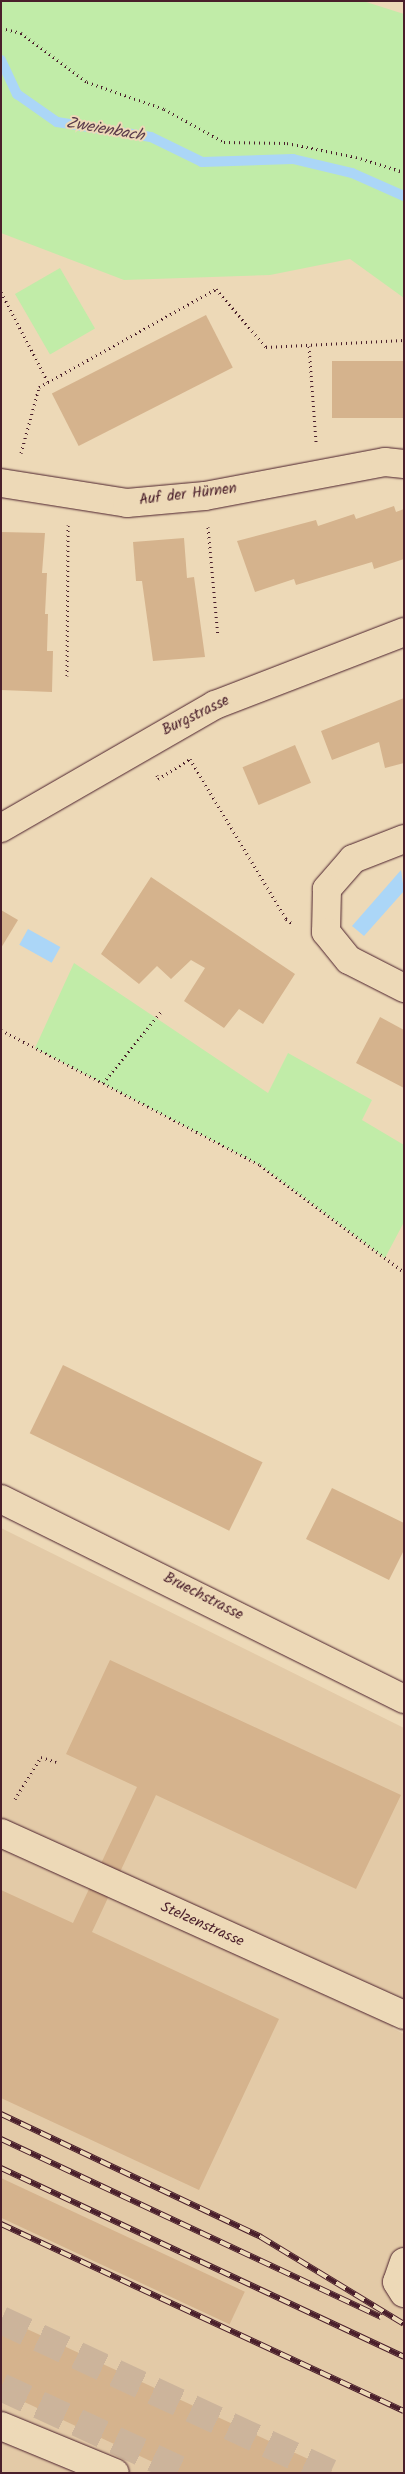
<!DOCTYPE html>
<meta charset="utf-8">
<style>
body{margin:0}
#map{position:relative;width:405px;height:2474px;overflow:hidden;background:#edd9b7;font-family:Kalam,sans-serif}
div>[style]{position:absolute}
.built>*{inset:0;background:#e3caa7}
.green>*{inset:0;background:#c1eca8;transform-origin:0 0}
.water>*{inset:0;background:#abd6f7;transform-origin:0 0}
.stream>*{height:10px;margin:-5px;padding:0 5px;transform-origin:5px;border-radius:5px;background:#abd6f7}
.building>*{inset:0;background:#d5b38d;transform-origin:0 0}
.minor-tunnel>*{height:28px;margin-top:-14px;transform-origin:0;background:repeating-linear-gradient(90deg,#ccb49b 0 28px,transparent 0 42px)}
.path>*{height:3px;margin-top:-1.5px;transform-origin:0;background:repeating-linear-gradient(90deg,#4a1f2b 0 1px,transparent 0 5px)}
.roads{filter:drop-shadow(0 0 1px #4a1f2b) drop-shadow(0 0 1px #4a1f2b)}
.minor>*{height:28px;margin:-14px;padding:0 14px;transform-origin:14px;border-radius:14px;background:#edd9b7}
.rail>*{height:5.5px;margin-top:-2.75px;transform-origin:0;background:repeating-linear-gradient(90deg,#edd9b7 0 11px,#4a1f2b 0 22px);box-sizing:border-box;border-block:1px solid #4a1f2b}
span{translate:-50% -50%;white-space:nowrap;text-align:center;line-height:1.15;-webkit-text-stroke:4px #edd9b7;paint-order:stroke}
.street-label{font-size:15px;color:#4a1f2b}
.water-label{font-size:16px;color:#593a4a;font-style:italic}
.frame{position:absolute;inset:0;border:2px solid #4a1f2b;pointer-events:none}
</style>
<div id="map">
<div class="built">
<div style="clip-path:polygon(1px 1528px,404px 1728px,404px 2018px,392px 2028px,404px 2034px,404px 2473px,1px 2473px)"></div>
</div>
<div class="green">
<div style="clip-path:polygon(1px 1px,363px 1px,404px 14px,404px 298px,350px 259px,270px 275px,124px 280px,1px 233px)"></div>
<div style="left:60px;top:268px;width:70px;height:52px;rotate:60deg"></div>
<div style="clip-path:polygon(74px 963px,268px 1093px,288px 1053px,372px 1100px,362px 1120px,404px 1145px,404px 1222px,385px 1258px,260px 1165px,35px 1048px)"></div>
</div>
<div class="water">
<div style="clip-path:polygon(401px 870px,404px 891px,364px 936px,352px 926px)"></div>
<div style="left:28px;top:929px;width:37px;height:18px;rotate:29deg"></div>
</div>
<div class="stream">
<div style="left:1px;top:60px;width:38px;rotate:65deg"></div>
<div style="left:17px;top:94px;width:49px;rotate:35deg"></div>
<div style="left:57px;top:122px;width:95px;rotate:9.1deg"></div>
<div style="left:151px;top:137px;width:57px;rotate:26.1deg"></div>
<div style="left:202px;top:162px;width:91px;rotate:-1.9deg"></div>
<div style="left:293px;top:159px;width:61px;rotate:13.3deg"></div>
<div style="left:352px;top:173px;width:57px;rotate:23.9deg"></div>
</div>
<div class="building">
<div style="left:206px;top:315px;width:59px;height:173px;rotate:63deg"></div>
<div style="left:404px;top:361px;width:57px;height:72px;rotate:90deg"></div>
<div style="clip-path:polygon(394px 506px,396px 512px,404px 509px,404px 559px,374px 569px,372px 562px,296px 585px,294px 579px,255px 592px,237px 541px,316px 520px,318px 526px,354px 514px,356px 519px)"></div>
<div style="clip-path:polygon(1px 532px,45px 533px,42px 573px,47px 573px,45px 614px,48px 614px,47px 651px,53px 651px,52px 692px,1px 690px)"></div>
<div style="clip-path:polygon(184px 538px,187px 578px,194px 577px,205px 657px,153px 661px,142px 581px,136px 581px,133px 542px)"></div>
<div style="clip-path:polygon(404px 698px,404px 763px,385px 768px,379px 742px,332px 760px,321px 731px)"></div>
<div style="left:295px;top:745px;width:41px;height:57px;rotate:67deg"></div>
<div style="clip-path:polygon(151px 877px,295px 974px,263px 1024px,239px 1009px,224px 1028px,184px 1001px,205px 968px,191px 960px,171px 979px,157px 966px,139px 984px,101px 954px)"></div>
<div style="clip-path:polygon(1px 910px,18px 920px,1px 948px)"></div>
<div style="clip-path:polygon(380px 1017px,404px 1030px,404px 1088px,356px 1063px)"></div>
<div style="left:63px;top:1365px;width:222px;height:76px;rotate:26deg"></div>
<div style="clip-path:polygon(332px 1488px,404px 1523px,404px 1550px,389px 1580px,306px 1539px)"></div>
<div style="clip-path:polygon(110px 1660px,401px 1795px,356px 1889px,156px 1795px,92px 1932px,279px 2019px,199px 2190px,1px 2098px,1px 1890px,73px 1923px,137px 1787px,66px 1754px)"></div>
<div style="left:1px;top:2178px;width:269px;height:36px;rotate:25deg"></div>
<div style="clip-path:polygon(1px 2317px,332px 2470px,331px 2473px,176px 2473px,1px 2391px)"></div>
</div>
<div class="minor-tunnel">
<div style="left:1px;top:2320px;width:363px;rotate:24.9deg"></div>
<div style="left:1px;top:2387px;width:204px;rotate:24.9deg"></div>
</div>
<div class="path">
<div style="left:1px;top:28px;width:21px;rotate:14deg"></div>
<div style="left:21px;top:33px;width:82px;rotate:36.6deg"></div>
<div style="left:87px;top:82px;width:82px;rotate:19.3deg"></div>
<div style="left:164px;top:109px;width:68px;rotate:28.8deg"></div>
<div style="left:224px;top:142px;width:63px;rotate:0.9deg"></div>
<div style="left:287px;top:143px;width:70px;rotate:11.5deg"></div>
<div style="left:356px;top:157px;width:50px;rotate:17.4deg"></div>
<div style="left:1px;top:292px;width:102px;rotate:62.4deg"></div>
<div style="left:309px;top:346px;width:96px;rotate:85.8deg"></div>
<div style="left:21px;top:453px;width:68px;rotate:-74.7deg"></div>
<div style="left:39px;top:387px;width:202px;rotate:-29deg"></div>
<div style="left:216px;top:289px;width:77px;rotate:49.2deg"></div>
<div style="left:266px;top:347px;width:138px;rotate:-2.9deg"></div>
<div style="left:208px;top:527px;width:109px;rotate:84.8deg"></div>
<div style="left:67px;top:676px;width:151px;rotate:-89.6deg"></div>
<div style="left:157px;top:775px;width:4px;rotate:76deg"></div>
<div style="left:158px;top:779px;width:38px;rotate:-32deg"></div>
<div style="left:190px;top:759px;width:187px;rotate:59deg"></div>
<div style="left:286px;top:919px;width:9px;rotate:36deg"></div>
<div style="left:1px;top:1030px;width:292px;rotate:27.5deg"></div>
<div style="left:260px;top:1165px;width:179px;rotate:36.6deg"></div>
<div style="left:103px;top:1083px;width:92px;rotate:-50.8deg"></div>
<div style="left:15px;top:1799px;width:49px;rotate:-58.2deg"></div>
<div style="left:41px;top:1757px;width:16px;rotate:18deg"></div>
</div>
<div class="roads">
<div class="minor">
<div style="left:1px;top:483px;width:128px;rotate:9deg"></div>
<div style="left:127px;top:503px;width:78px;rotate:-5.1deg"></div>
<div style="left:205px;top:496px;width:183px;rotate:-10.7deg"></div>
<div style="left:385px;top:462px;width:19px;rotate:6deg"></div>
<div style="left:1px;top:828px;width:247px;rotate:-29.9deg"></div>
<div style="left:215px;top:705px;width:203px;rotate:-21.1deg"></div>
<div style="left:404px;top:839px;width:55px;rotate:158.6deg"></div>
<div style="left:353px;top:859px;width:40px;rotate:131deg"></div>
<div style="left:327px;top:889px;width:43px;rotate:91.3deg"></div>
<div style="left:326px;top:932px;width:36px;rotate:51deg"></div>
<div style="left:349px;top:960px;width:62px;rotate:27deg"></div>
<div style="left:1px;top:1499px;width:450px;rotate:26.4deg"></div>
<div style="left:1px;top:1833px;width:442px;rotate:24.3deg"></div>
<div style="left:404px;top:2262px;width:21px;rotate:109deg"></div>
<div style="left:397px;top:2282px;width:13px;rotate:58deg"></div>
<div style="left:1px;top:2426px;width:123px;rotate:22.4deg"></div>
</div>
</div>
<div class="rail">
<div style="left:1px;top:2114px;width:288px;rotate:25.3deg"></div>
<div style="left:261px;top:2237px;width:167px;rotate:31.3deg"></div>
<div style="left:1px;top:2139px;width:420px;rotate:25.1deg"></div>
<div style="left:1px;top:2168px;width:445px;rotate:25.1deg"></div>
<div style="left:1px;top:2224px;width:444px;rotate:24.9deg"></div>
</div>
<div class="street-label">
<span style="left:188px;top:495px;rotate:-7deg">Auf der Hürnen</span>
<span style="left:196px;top:716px;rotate:-26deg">Burgstrasse</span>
<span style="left:203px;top:1597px;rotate:27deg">Bruechstrasse</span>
<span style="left:202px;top:1925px;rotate:24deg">Stelzenstrasse</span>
</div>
<div class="water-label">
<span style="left:105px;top:130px;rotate:10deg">Zweienbach</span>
</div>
<div class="frame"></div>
</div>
